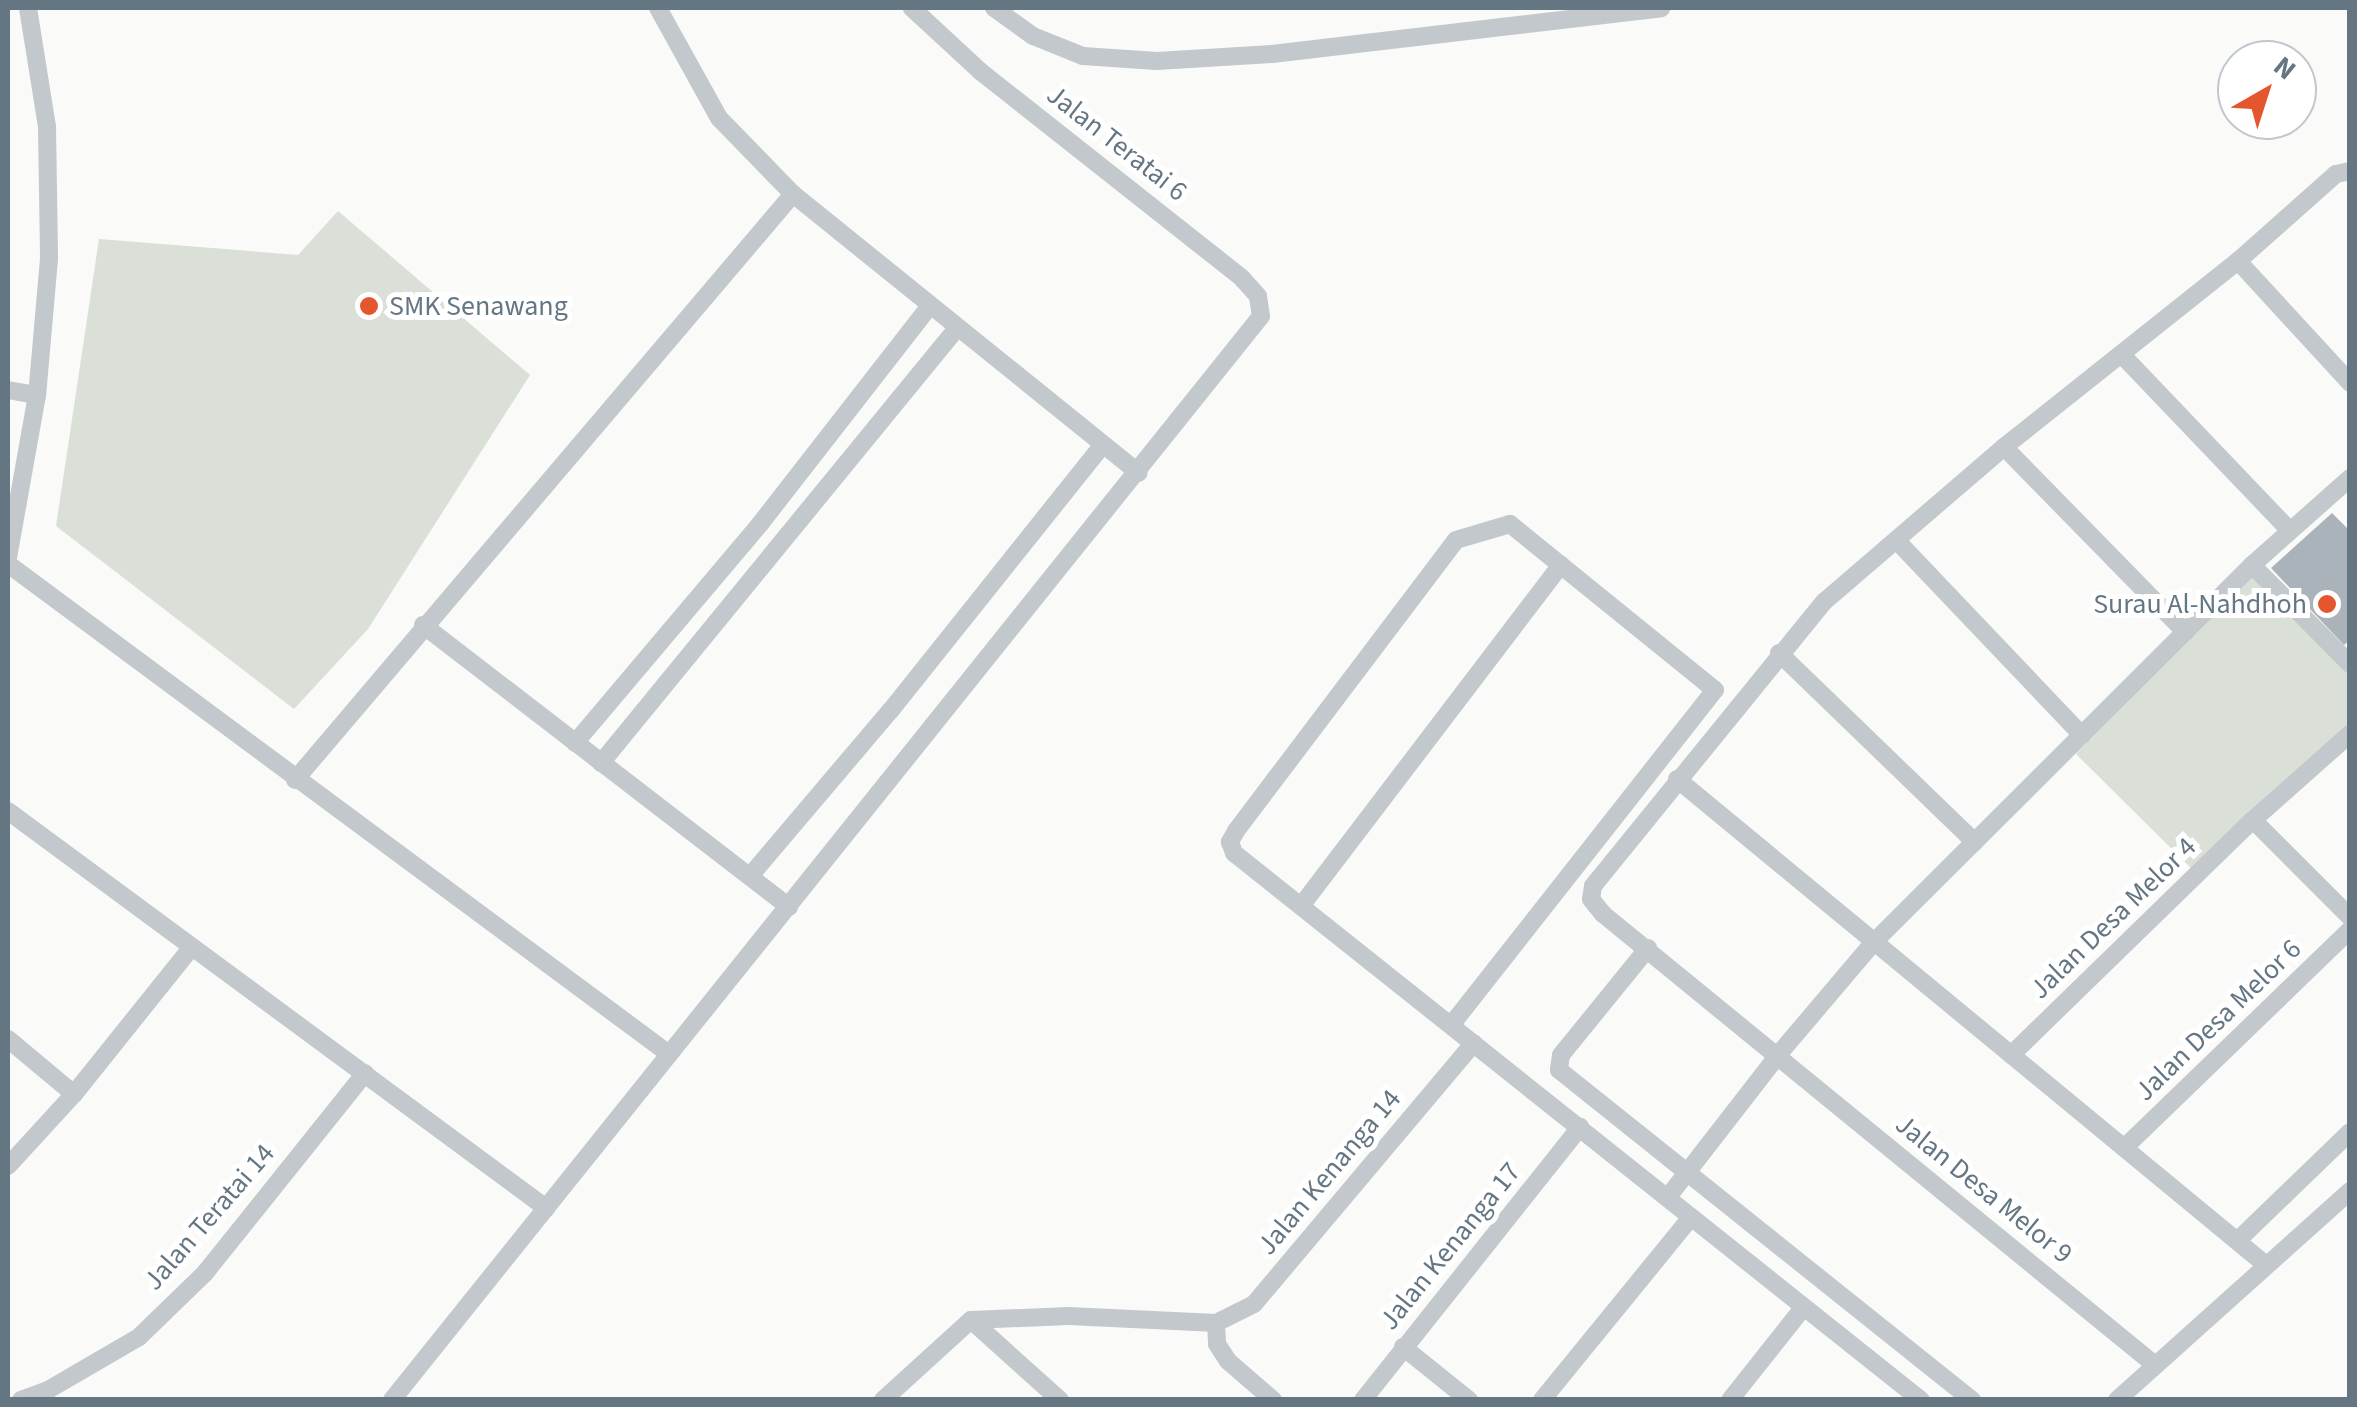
<!DOCTYPE html>
<style>
body{margin:0}
#map{position:relative;width:2357px;height:1407px;overflow:hidden;background:#fafaf8;font-family:"Source Sans 3",sans-serif}
div>[style]{position:absolute}
.green>*{inset:0;background:#dadfd7}
.building>*{inset:0;background:#aab3b9}
.street>*{height:18px;margin:-9px;padding:0 9px;transform-origin:9px;border-radius:9px;background:#c3c8cc}
.dots>*{width:28px;height:28px;translate:-50% -50%;box-sizing:border-box;border:5px solid #fff;border-radius:50%}
span{translate:-50% -50%;white-space:nowrap;text-align:center;line-height:1.15;-webkit-text-stroke:10px #fff;paint-order:stroke}
.street-label{font-size:28px;color:#657683}
.poi-label{font-size:28px;color:#657683}
.left{translate:0 -50%;text-align:left}
.right{translate:-100% -50%;text-align:right}
.frame{position:absolute;inset:0;border:10px solid #657683;pointer-events:none}
.north{position:absolute;left:2217px;top:40px;width:100px;height:100px;box-sizing:border-box;background:#fff;border:2px solid #c1c8cd;border-radius:50%;rotate:39deg;font-size:28px;font-weight:700;line-height:40px;text-align:center;color:#657683}
.north::after{content:'';display:block;margin:auto;width:35px;height:45px;background:#e4572e;clip-path:polygon(50% 0,100% 100%,50% 72%,0 100%)}
</style>
<div id="map">
<div class="green">
<div style="clip-path:polygon(338px 211px,530px 375px,368px 629px,294px 709px,56px 526px,99px 239px,298px 255px)"></div>
<div style="clip-path:polygon(2253px 572px,2349px 669px,2349px 734px,2196px 873px,2076px 754px)"></div>
</div>
<div class="building">
<div style="clip-path:polygon(2332px 513px,2350px 531px,2350px 640px,2344px 645px,2271px 568px)"></div>
</div>
<div class="street">
<div style="left:28px;top:8px;width:121px;rotate:80.9deg"></div>
<div style="left:47px;top:127px;width:132px;rotate:89.1deg"></div>
<div style="left:49px;top:259px;width:137px;rotate:95deg"></div>
<div style="left:658px;top:8px;width:126px;rotate:61deg"></div>
<div style="left:719px;top:118px;width:106px;rotate:45.8deg"></div>
<div style="left:793px;top:194px;width:444px;rotate:38.9deg"></div>
<div style="left:994px;top:8px;width:48px;rotate:35.7deg"></div>
<div style="left:1033px;top:36px;width:54px;rotate:21.8deg"></div>
<div style="left:1083px;top:56px;width:74px;rotate:3.9deg"></div>
<div style="left:1157px;top:61px;width:115px;rotate:-3.5deg"></div>
<div style="left:1272px;top:54px;width:392px;rotate:-6.7deg"></div>
<div style="left:2238px;top:261px;width:166px;rotate:47.4deg"></div>
<div style="left:2123px;top:356px;width:240px;rotate:46.3deg"></div>
<div style="left:8px;top:390px;width:29px;rotate:10deg"></div>
<div style="left:37px;top:395px;width:166px;rotate:100.1deg"></div>
<div style="left:2004px;top:447px;width:259px;rotate:45.6deg"></div>
<div style="left:1898px;top:542px;width:267px;rotate:46.4deg"></div>
<div style="left:8px;top:564px;width:823px;rotate:36.55deg"></div>
<div style="left:2252px;top:565px;width:139px;rotate:45.3deg"></div>
<div style="left:423px;top:625px;width:462px;rotate:37.6deg"></div>
<div style="left:1779px;top:653px;width:272px;rotate:44deg"></div>
<div style="left:575px;top:743px;width:287px;rotate:-49.8deg"></div>
<div style="left:760px;top:524px;width:276px;rotate:-52.1deg"></div>
<div style="left:601px;top:763px;width:562px;rotate:-50.7deg"></div>
<div style="left:1677px;top:779px;width:764px;rotate:39.53deg"></div>
<div style="left:295px;top:780px;width:769px;rotate:-49.64deg"></div>
<div style="left:8px;top:811px;width:669px;rotate:36.42deg"></div>
<div style="left:2253px;top:820px;width:137px;rotate:45deg"></div>
<div style="left:750px;top:876px;width:218px;rotate:-49.7deg"></div>
<div style="left:891px;top:710px;width:340px;rotate:-51.4deg"></div>
<div style="left:1301px;top:906px;width:429px;rotate:-52.7deg"></div>
<div style="left:1648px;top:948px;width:138px;rotate:129.1deg"></div>
<div style="left:1561px;top:1055px;width:15px;rotate:98deg"></div>
<div style="left:1559px;top:1070px;width:529px;rotate:38.63deg"></div>
<div style="left:1452px;top:1024px;width:425px;rotate:-51.8deg"></div>
<div style="left:1715px;top:690px;width:264px;rotate:-141deg"></div>
<div style="left:1510px;top:524px;width:56px;rotate:163.5deg"></div>
<div style="left:1456px;top:540px;width:365px;rotate:127.1deg"></div>
<div style="left:1236px;top:831px;width:13px;rotate:119deg"></div>
<div style="left:1230px;top:842px;width:12px;rotate:70deg"></div>
<div style="left:1234px;top:853px;width:878px;rotate:38.53deg"></div>
<div style="left:8px;top:1039px;width:86px;rotate:39.8deg"></div>
<div style="left:2011px;top:1055px;width:337px;rotate:-44.2deg"></div>
<div style="left:2253px;top:820px;width:130px;rotate:-41.6deg"></div>
<div style="left:2124px;top:1148px;width:314px;rotate:-44deg"></div>
<div style="left:8px;top:1166px;width:98px;rotate:-47.5deg"></div>
<div style="left:74px;top:1094px;width:187px;rotate:-51.3deg"></div>
<div style="left:1668px;top:1197px;width:180px;rotate:-52.2deg"></div>
<div style="left:1778px;top:1055px;width:148px;rotate:-49.7deg"></div>
<div style="left:1874px;top:942px;width:534px;rotate:-44.92deg"></div>
<div style="left:2252px;top:565px;width:131px;rotate:-41.6deg"></div>
<div style="left:2237px;top:1241px;width:157px;rotate:-44deg"></div>
<div style="left:971px;top:1320px;width:120px;rotate:42deg"></div>
<div style="left:1216px;top:1323px;width:21px;rotate:87deg"></div>
<div style="left:1217px;top:1344px;width:20px;rotate:57deg"></div>
<div style="left:1228px;top:1361px;width:60px;rotate:40.9deg"></div>
<div style="left:1403px;top:1347px;width:85px;rotate:38.8deg"></div>
<div style="left:2155px;top:1365px;width:713px;rotate:-140.75deg"></div>
<div style="left:1603px;top:914px;width:19px;rotate:-129deg"></div>
<div style="left:1591px;top:899px;width:13px;rotate:-81deg"></div>
<div style="left:1593px;top:886px;width:367px;rotate:-50.9deg"></div>
<div style="left:1825px;top:601px;width:236px;rotate:-40.7deg"></div>
<div style="left:2004px;top:447px;width:299px;rotate:-38.5deg"></div>
<div style="left:2238px;top:261px;width:131px;rotate:-41.6deg"></div>
<div style="left:2336px;top:174px;width:14px;rotate:-12deg"></div>
<div style="left:21px;top:1400px;width:29px;rotate:-20deg"></div>
<div style="left:48px;top:1390px;width:105px;rotate:-30.2deg"></div>
<div style="left:139px;top:1337px;width:92px;rotate:-44.1deg"></div>
<div style="left:205px;top:1273px;width:256px;rotate:-51.3deg"></div>
<div style="left:392px;top:1400px;width:1389px;rotate:-51.28deg"></div>
<div style="left:1261px;top:316px;width:20px;rotate:-99deg"></div>
<div style="left:1258px;top:296px;width:24px;rotate:-132deg"></div>
<div style="left:1242px;top:278px;width:334px;rotate:-141.7deg"></div>
<div style="left:980px;top:71px;width:93px;rotate:-137.2deg"></div>
<div style="left:883px;top:1400px;width:119px;rotate:-42.3deg"></div>
<div style="left:971px;top:1320px;width:98px;rotate:-2.3deg"></div>
<div style="left:1069px;top:1316px;width:147px;rotate:2.7deg"></div>
<div style="left:1216px;top:1323px;width:42px;rotate:-26.6deg"></div>
<div style="left:1254px;top:1304px;width:341px;rotate:-49.9deg"></div>
<div style="left:1363px;top:1400px;width:349px;rotate:-51.5deg"></div>
<div style="left:1542px;top:1400px;width:236px;rotate:-50.8deg"></div>
<div style="left:1730px;top:1400px;width:117px;rotate:-51.6deg"></div>
<div style="left:2117px;top:1400px;width:313px;rotate:-41.9deg"></div>
</div>
<div class="dots">
<div style="left:369px;top:306px;background:#e4572e"></div>
<div style="left:2327px;top:604px;background:#e4572e"></div>
</div>
<div class="street-label">
<span style="left:1117px;top:143px;rotate:38deg">Jalan Teratai 6</span>
<span style="left:2113px;top:918px;rotate:-44deg">Jalan Desa Melor 4</span>
<span style="left:2218px;top:1020px;rotate:-44deg">Jalan Desa Melor 6</span>
<span style="left:1329px;top:1172px;rotate:-50deg">Jalan Kenanga 14</span>
<span style="left:1984px;top:1189px;rotate:39deg">Jalan Desa Melor 9</span>
<span style="left:209px;top:1217px;rotate:-49deg">Jalan Teratai 14</span>
<span style="left:1450px;top:1246px;rotate:-51deg">Jalan Kenanga 17</span>
</div>
<div class="poi-label">
<span class="left" style="left:389px;top:306px">SMK Senawang</span>
<span class="right" style="left:2307px;top:604px">Surau Al-Nahdhoh</span>
</div>
<div class="frame"></div>
<div class="north">N</div>
</div>
